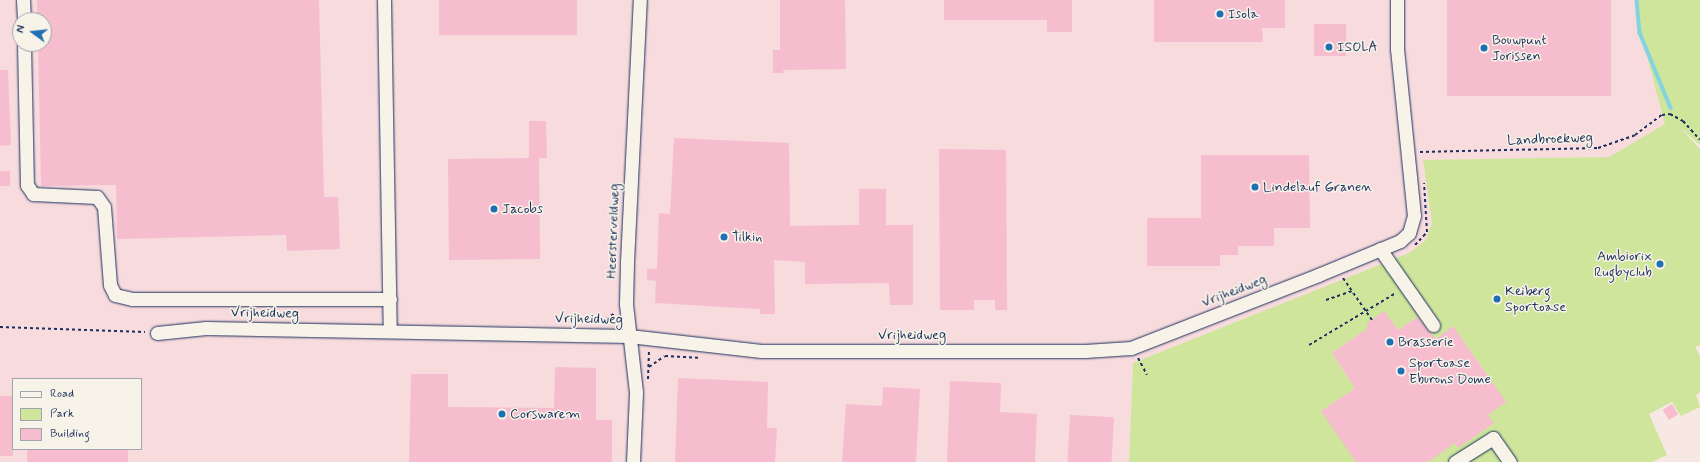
<!DOCTYPE html>
<style>
body{margin:0}
#map{position:relative;width:1700px;height:462px;overflow:hidden;background:#f7e8e3;font-family:Mynerve,sans-serif}
div>[style]{position:absolute}
.built>*{inset:0;background:#f7dbdd}
.green>*{inset:0;background:#cee59b}
.stream>*{height:3.5px;margin:-1.75px;padding:0 1.75px;transform-origin:1.75px;border-radius:1.75px;background:#84d3e0}
.building>*{inset:0;background:#f6bdcf;transform-origin:0 0}
.path>*{height:2px;margin-top:-1px;transform-origin:0;background:repeating-linear-gradient(90deg,#1b2f5e 0 3px,transparent 0 6px)}
.roads{filter:drop-shadow(0 0 1px #1b2f5e) drop-shadow(0 0 1px #1b2f5e)}
.minor>*{height:13px;margin:-6.5px;padding:0 6.5px;transform-origin:6.5px;border-radius:6.5px;background:#f7f3e8}
.dots>*{width:11px;height:11px;translate:-50% -50%;box-sizing:border-box;border:2px solid #f7f3e8;border-radius:50%}
span{translate:-50% -50%;white-space:nowrap;text-align:center;line-height:1.15;-webkit-text-stroke:3px #f7f3e8;paint-order:stroke}
.poi-label{font-size:14px;color:#1b2f5e}
.left{translate:0 -50%;text-align:left}
.right{translate:-100% -50%;text-align:right}
.street-label{font-size:14px;color:#1b2f5e}
.legend{position:absolute;left:12px;top:378px;width:130px;height:72px;box-sizing:border-box;background:#f7f3e8;border:1px solid #9fa5b1;margin:0;padding:5px 7px;list-style:none;font-size:12px;color:#1b2f5e}
.legend li{display:flex;align-items:center;gap:8px;height:20px}
.legend b{width:20px;border:1px solid #9fa5b1}
.north{position:absolute;left:12px;top:12px;width:40px;height:40px;box-sizing:border-box;background:#f7f3e8;border:1px solid #9fa5b1;border-radius:50%;rotate:285deg;font-size:11px;font-weight:700;line-height:16px;text-align:center;color:#1b2f5e}
.north::after{content:'';display:block;margin:auto;width:14px;height:18px;background:#1f6fb2;clip-path:polygon(50% 0,100% 100%,50% 72%,0 100%)}
</style>
<div id="map">
<div class="built">
<div style="clip-path:polygon(evenodd,0 0,1637px 0,1640px 30px,1665px 124px,1609px 157px,1423px 160px,1432px 223px,1425px 241px,1409px 253px,1133px 363px,1129px 462px,0 462px,0 0,20px 20px,44px 20px,44px 44px,20px 44px,20px 20px,0 0,13px 379px,141px 379px,141px 449px,13px 449px,13px 379px)"></div>
</div>
<div class="green">
<div style="clip-path:polygon(1637px 0,1700px 0,1700px 145px,1680px 127px,1700px 149px,1700px 345px,1695px 347px,1700px 356px,1700px 392px,1696px 395px,1700px 407px,1681px 416px,1672px 402px,1649px 414px,1667px 455px,1652px 462px,1129px 462px,1133px 363px,1409px 253px,1425px 241px,1432px 223px,1423px 160px,1609px 157px,1665px 124px,1640px 30px)"></div>
</div>
<div class="stream">
<div style="left:1637px;top:0;width:33px;rotate:85deg"></div>
<div style="left:1640px;top:33px;width:81px;rotate:67.5deg"></div>
</div>
<div class="building">
<div style="clip-path:polygon(37px 0,319px 0,324px 197px,338px 197px,340px 249px,287px 251px,286px 235px,117px 239px,116px 185px,41px 186px,38px 44px,44px 44px,44px 20px,37px 20px)"></div>
<div style="left:439px;top:0;width:138px;height:35px"></div>
<div style="clip-path:polygon(780px 0,845px 0,846px 69px,783px 70px,784px 73px,773px 73px,773px 50px,780px 50px)"></div>
<div style="clip-path:polygon(944px 0,1072px 0,1072px 32px,1047px 32px,1047px 20px,944px 20px)"></div>
<div style="clip-path:polygon(1154px 0,1285px 0,1285px 28px,1262px 28px,1263px 42px,1154px 42px)"></div>
<div style="left:1447px;top:0;width:164px;height:96px"></div>
<div style="left:1314px;top:24px;width:32px;height:32px"></div>
<div style="clip-path:polygon(0 70px,8px 70px,11px 145px,0 146px)"></div>
<div style="clip-path:polygon(529px 121px,546px 121px,547px 158px,539px 158px,540px 259px,449px 260px,448px 159px,529px 158px)"></div>
<div style="clip-path:polygon(674px 138px,789px 143px,790px 226px,859px 225px,859px 189px,886px 189px,886px 225px,913px 225px,913px 305px,890px 305px,889px 283px,805px 284px,805px 262px,774px 260px,775px 314px,760px 314px,760px 309px,655px 303px,656px 281px,647px 280px,647px 269px,657px 269px,659px 213px,670px 214px)"></div>
<div style="clip-path:polygon(939px 149px,1006px 150px,1007px 310px,995px 310px,995px 300px,974px 300px,974px 310px,940px 310px)"></div>
<div style="clip-path:polygon(1201px 155px,1309px 155px,1310px 228px,1274px 228px,1274px 246px,1238px 246px,1238px 255px,1220px 255px,1220px 266px,1147px 266px,1147px 218px,1201px 218px)"></div>
<div style="left:10px;top:171px;width:15px;height:10px;rotate:90deg"></div>
<div style="clip-path:polygon(1384px 311px,1398px 330px,1417px 317px,1436px 339px,1453px 326px,1506px 402px,1488px 415px,1494px 423px,1458px 448px,1455px 443px,1428px 462px,1356px 462px,1321px 411px,1355px 388px,1332px 353px,1368px 328px,1366px 324px)"></div>
<div style="clip-path:polygon(555px 367px,596px 368px,596px 420px,612px 420px,612px 462px,409px 462px,411px 374px,448px 374px,448px 407px,554px 408px)"></div>
<div style="clip-path:polygon(678px 378px,768px 382px,767px 428px,777px 428px,775px 462px,675px 462px)"></div>
<div style="clip-path:polygon(950px 381px,1001px 383px,1000px 412px,1037px 414px,1035px 462px,947px 462px)"></div>
<div style="clip-path:polygon(883px 387px,920px 389px,916px 462px,842px 462px,846px 404px,882px 406px)"></div>
<div style="left:13px;top:396px;width:60px;height:13px;rotate:90deg"></div>
<div style="left:1672px;top:404px;width:12px;height:11px;rotate:59deg"></div>
<div style="left:1070px;top:415px;width:44px;height:47px;rotate:3deg"></div>
<div style="left:27px;top:449px;width:101px;height:13px"></div>
</div>
<div class="path">
<div style="left:1420px;top:152px;width:178px;rotate:-1.3deg"></div>
<div style="left:1598px;top:148px;width:39px;rotate:-19deg"></div>
<div style="left:1635px;top:135px;width:34px;rotate:-37deg"></div>
<div style="left:1662px;top:115px;width:8px;rotate:-7deg"></div>
<div style="left:1670px;top:114px;width:15px;rotate:28deg"></div>
<div style="left:1683px;top:121px;width:25px;rotate:48deg"></div>
<div style="left:1415px;top:245px;width:18px;rotate:-47deg"></div>
<div style="left:1427px;top:232px;width:49px;rotate:-93.5deg"></div>
<div style="left:1343px;top:278px;width:51px;rotate:55.4deg"></div>
<div style="left:1326px;top:300px;width:28px;rotate:-19deg"></div>
<div style="left:601px;top:322px;width:17px;rotate:-33deg"></div>
<div style="left:0;top:327px;width:145px;rotate:2deg"></div>
<div style="left:1309px;top:345px;width:101px;rotate:-30.9deg"></div>
<div style="left:1138px;top:358px;width:19px;rotate:62deg"></div>
<div style="left:649px;top:367px;width:19px;rotate:-35deg"></div>
<div style="left:665px;top:356px;width:33px;rotate:3deg"></div>
<div style="left:648px;top:379px;width:29px;rotate:-88deg"></div>
</div>
<div class="roads">
<div class="minor">
<div style="left:23px;top:0;width:20px;rotate:87deg"></div>
<div style="left:384px;top:0;width:331px;rotate:89deg"></div>
<div style="left:24px;top:44px;width:141px;rotate:88.8deg"></div>
<div style="left:27px;top:185px;width:11px;rotate:56deg"></div>
<div style="left:33px;top:194px;width:64px;rotate:2.7deg"></div>
<div style="left:97px;top:197px;width:12px;rotate:55deg"></div>
<div style="left:104px;top:207px;width:78px;rotate:85.6deg"></div>
<div style="left:110px;top:285px;width:11px;rotate:63deg"></div>
<div style="left:115px;top:295px;width:17px;rotate:13deg"></div>
<div style="left:132px;top:299px;width:258px"></div>
<div style="left:1380px;top:249px;width:93px;rotate:55.1deg"></div>
<div style="left:157px;top:333px;width:49px;rotate:-5.8deg"></div>
<div style="left:206px;top:328px;width:423px;rotate:1.1deg"></div>
<div style="left:629px;top:336px;width:133px;rotate:6.5deg"></div>
<div style="left:761px;top:351px;width:324px"></div>
<div style="left:1085px;top:351px;width:46px;rotate:-3.7deg"></div>
<div style="left:1131px;top:348px;width:201px;rotate:-21.3deg"></div>
<div style="left:1318px;top:275px;width:89px;rotate:-22.5deg"></div>
<div style="left:1400px;top:241px;width:12px;rotate:-42deg"></div>
<div style="left:1409px;top:233px;width:18px;rotate:-74deg"></div>
<div style="left:1414px;top:216px;width:168px;rotate:-95.8deg"></div>
<div style="left:1397px;top:49px;width:49px;rotate:-90deg"></div>
<div style="left:633px;top:462px;width:70px;rotate:-87.5deg"></div>
<div style="left:636px;top:392px;width:89px;rotate:-96.5deg"></div>
<div style="left:626px;top:304px;width:42px;rotate:-88.6deg"></div>
<div style="left:627px;top:262px;width:262px;rotate:-87.2deg"></div>
<div style="left:1455px;top:462px;width:45px;rotate:-32.3deg"></div>
<div style="left:1493px;top:438px;width:29px;rotate:55deg"></div>
</div>
</div>
<div class="dots">
<div style="left:1220px;top:14px;background:#1f6fb2"></div>
<div style="left:1329px;top:47px;background:#1f6fb2"></div>
<div style="left:1484px;top:48px;background:#1f6fb2"></div>
<div style="left:1255px;top:187px;background:#1f6fb2"></div>
<div style="left:494px;top:209px;background:#1f6fb2"></div>
<div style="left:724px;top:237px;background:#1f6fb2"></div>
<div style="left:1660px;top:264px;background:#1f6fb2"></div>
<div style="left:1497px;top:299px;background:#1f6fb2"></div>
<div style="left:1390px;top:342px;background:#1f6fb2"></div>
<div style="left:1401px;top:371px;background:#1f6fb2"></div>
<div style="left:502px;top:414px;background:#1f6fb2"></div>
</div>
<div class="poi-label">
<span class="left" style="left:1228px;top:14px">Isola</span>
<span class="left" style="left:1492px;top:48px">Bouwpunt<br>Jorissen</span>
<span class="left" style="left:1337px;top:47px">ISOLA</span>
<span class="left" style="left:1263px;top:187px">Lindelauf Granen</span>
<span class="left" style="left:502px;top:209px">Jacobs</span>
<span class="left" style="left:732px;top:237px">Tilkin</span>
<span class="right" style="left:1652px;top:264px">Ambiorix<br>Rugbyclub</span>
<span class="left" style="left:1505px;top:299px">Keiberg<br>Sportoase</span>
<span class="left" style="left:1398px;top:342px">Brasserie</span>
<span class="left" style="left:1409px;top:371px">Sportoase<br>Eburons Dome</span>
<span class="left" style="left:510px;top:414px">Corswarem</span>
</div>
<div class="street-label">
<span style="left:1550px;top:139px;rotate:-2deg">Landbroekweg</span>
<span style="left:613px;top:231px;rotate:-88deg">Heersterveldweg</span>
<span style="left:1234px;top:291px;rotate:-21deg">Vrijheidweg</span>
<span style="left:265px;top:313px;rotate:1deg">Vrijheidweg</span>
<span style="left:589px;top:319px;rotate:1deg">Vrijheidweg</span>
<span style="left:912px;top:335px">Vrijheidweg</span>
</div>
<ul class="legend">
<li><b style="height:5px;background:#f7f3e8"></b>Road</li>
<li><b style="height:11px;background:#cee59b"></b>Park</li>
<li><b style="height:11px;background:#f6bdcf"></b>Building</li>
</ul>
<div class="north">N</div>
</div>
